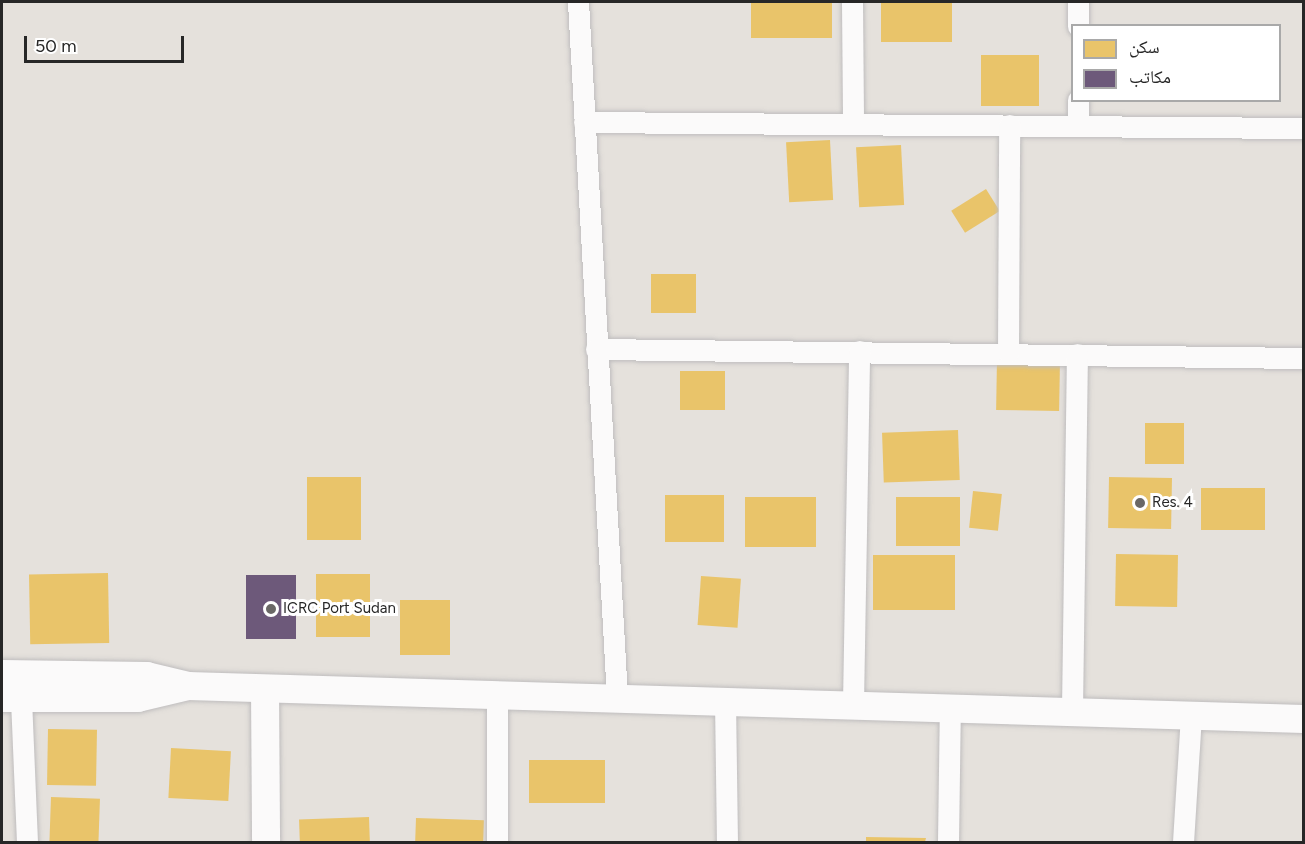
<!DOCTYPE html>
<meta charset="utf-8">
<style>
body{margin:0}
#map{position:relative;width:1305px;height:844px;overflow:hidden;background:#e5e1dc;font-family:Figtree,"Noto Naskh Arabic",sans-serif}
div>[style]{position:absolute}
.homes>*{inset:0;background:#e9c46a;transform-origin:0 0}
.offices>*{inset:0;background:#6d597a;transform-origin:0 0}
.roads{filter:drop-shadow(0 0 2px #bfbdbe) drop-shadow(0 0 2px #bfbdbe)}
.street>*{height:21px;margin:-10.5px;padding:0 10.5px;transform-origin:10.5px;border-radius:10.5px;background:#fbfafa}
.secondary>*{height:28px;margin:-14px;padding:0 14px;transform-origin:14px;border-radius:14px;background:#fbfafa}
.dots>*{width:16px;height:16px;translate:-50% -50%;box-sizing:border-box;border:3px solid #fff;border-radius:50%}
span{translate:-50% -50%;white-space:nowrap;text-align:center;line-height:1.15;-webkit-text-stroke:6px #fff;paint-order:stroke}
.poi-label{font-size:15px;color:#272727}
.left{translate:0 -50%;text-align:left}
.frame{position:absolute;inset:0;border:3px solid #272727;pointer-events:none}
.legend{position:absolute;left:1071px;top:24px;width:210px;height:78px;box-sizing:border-box;background:#fff;border:2px solid #a9a9a9;margin:0;padding:8px 10px;list-style:none;font-size:18px;color:#272727}
.legend li{display:flex;align-items:center;gap:12px;height:30px}
.legend b{width:30px;border:2px solid #a9a9a9}
.scale{position:absolute;left:24px;top:36px;width:160px;height:27px;box-sizing:border-box;border:3px solid #272727;border-top:0;padding-left:8px;font-size:18px;line-height:21px;white-space:nowrap;color:#272727;-webkit-text-stroke:4px #fff;paint-order:stroke}
</style>
<div id="map">
<div class="homes">
<div style="left:751px;top:2px;width:81px;height:36px"></div>
<div style="left:881px;top:2px;width:71px;height:40px"></div>
<div style="left:981px;top:55px;width:58px;height:51px"></div>
<div style="left:830px;top:140px;width:60px;height:44px;rotate:87deg"></div>
<div style="left:901px;top:145px;width:60px;height:45px;rotate:87deg"></div>
<div style="left:986px;top:189px;width:26px;height:41px;rotate:58deg"></div>
<div style="left:696px;top:274px;width:39px;height:45px;rotate:90deg"></div>
<div style="left:997px;top:359px;width:63px;height:51px;rotate:1deg"></div>
<div style="left:680px;top:371px;width:45px;height:39px"></div>
<div style="left:1145px;top:423px;width:39px;height:41px"></div>
<div style="left:958px;top:430px;width:50px;height:76px;rotate:88deg"></div>
<div style="left:307px;top:477px;width:54px;height:63px"></div>
<div style="left:1109px;top:477px;width:63px;height:51px;rotate:1deg"></div>
<div style="left:1201px;top:488px;width:64px;height:42px"></div>
<div style="left:973px;top:491px;width:29px;height:37px;rotate:6deg"></div>
<div style="left:665px;top:495px;width:59px;height:47px"></div>
<div style="left:745px;top:497px;width:71px;height:50px"></div>
<div style="left:896px;top:497px;width:64px;height:49px"></div>
<div style="left:1116px;top:554px;width:62px;height:52px;rotate:1deg"></div>
<div style="left:955px;top:555px;width:55px;height:82px;rotate:90deg"></div>
<div style="left:108px;top:573px;width:70px;height:79px;rotate:89deg"></div>
<div style="left:316px;top:574px;width:54px;height:63px"></div>
<div style="left:701px;top:576px;width:40px;height:49px;rotate:4deg"></div>
<div style="left:400px;top:600px;width:50px;height:55px"></div>
<div style="left:48px;top:729px;width:49px;height:56px;rotate:1deg"></div>
<div style="left:171px;top:748px;width:60px;height:50px;rotate:3deg"></div>
<div style="left:529px;top:760px;width:76px;height:43px"></div>
<div style="left:51px;top:797px;width:49px;height:45px;rotate:2deg"></div>
<div style="left:369px;top:817px;width:25px;height:70px;rotate:88deg"></div>
<div style="left:416px;top:818px;width:68px;height:24px;rotate:2deg"></div>
<div style="clip-path:polygon(866px 837px,926px 838px,925px 842px,866px 842px)"></div>
</div>
<div class="offices">
<div style="left:246px;top:575px;width:50px;height:64px"></div>
</div>
<div class="roads">
<div class="street">
<div style="left:578px;top:2px;width:696px;rotate:86.79deg"></div>
<div style="left:852px;top:2px;width:122px;rotate:89.5deg"></div>
<div style="left:1078px;top:26px;width:24px;rotate:-90deg"></div>
<div style="left:584px;top:122px;width:720px;rotate:0.48deg"></div>
<div style="left:1078px;top:126px;width:26px;rotate:-90deg"></div>
<div style="left:596px;top:349px;width:708px;rotate:0.73deg"></div>
<div style="left:1008px;top:352px;width:227px;rotate:-89.7deg"></div>
<div style="left:497px;top:693px;width:149px;rotate:90deg"></div>
<div style="left:21px;top:699px;width:143px;rotate:87.6deg"></div>
<div style="left:725px;top:700px;width:142px;rotate:89.2deg"></div>
<div style="left:853px;top:703px;width:352px;rotate:-89deg"></div>
<div style="left:1072px;top:709px;width:355px;rotate:-89.2deg"></div>
<div style="left:948px;top:842px;width:137px;rotate:-89.2deg"></div>
<div style="left:1183px;top:842px;width:128px;rotate:-86.4deg"></div>
</div>
<div class="secondary">
<div style="left:2px;top:674px;width:145px;rotate:0.8deg"></div>
<div style="left:147px;top:676px;width:42px;rotate:13.7deg"></div>
<div style="left:188px;top:686px;width:1116px;rotate:1.69deg"></div>
<div style="left:265px;top:689px;width:153px;rotate:89.6deg"></div>
<div style="left:2px;top:698px;width:136px"></div>
<div style="left:138px;top:698px;width:51px;rotate:-13.5deg"></div>
</div>
</div>
<div class="dots">
<div style="left:1140px;top:503px;background:#6a6866"></div>
<div style="left:271px;top:609px;background:#6a6866"></div>
</div>
<div class="poi-label">
<span class="left" style="left:1152px;top:503px">Res. 4</span>
<span class="left" style="left:283px;top:609px">ICRC Port Sudan</span>
</div>
<div class="frame"></div>
<ul class="legend">
<li><b style="height:16px;background:#e9c46a"></b>سكن</li>
<li><b style="height:16px;background:#6d597a"></b>مكاتب</li>
</ul>
<div class="scale">50 m</div>
</div>
